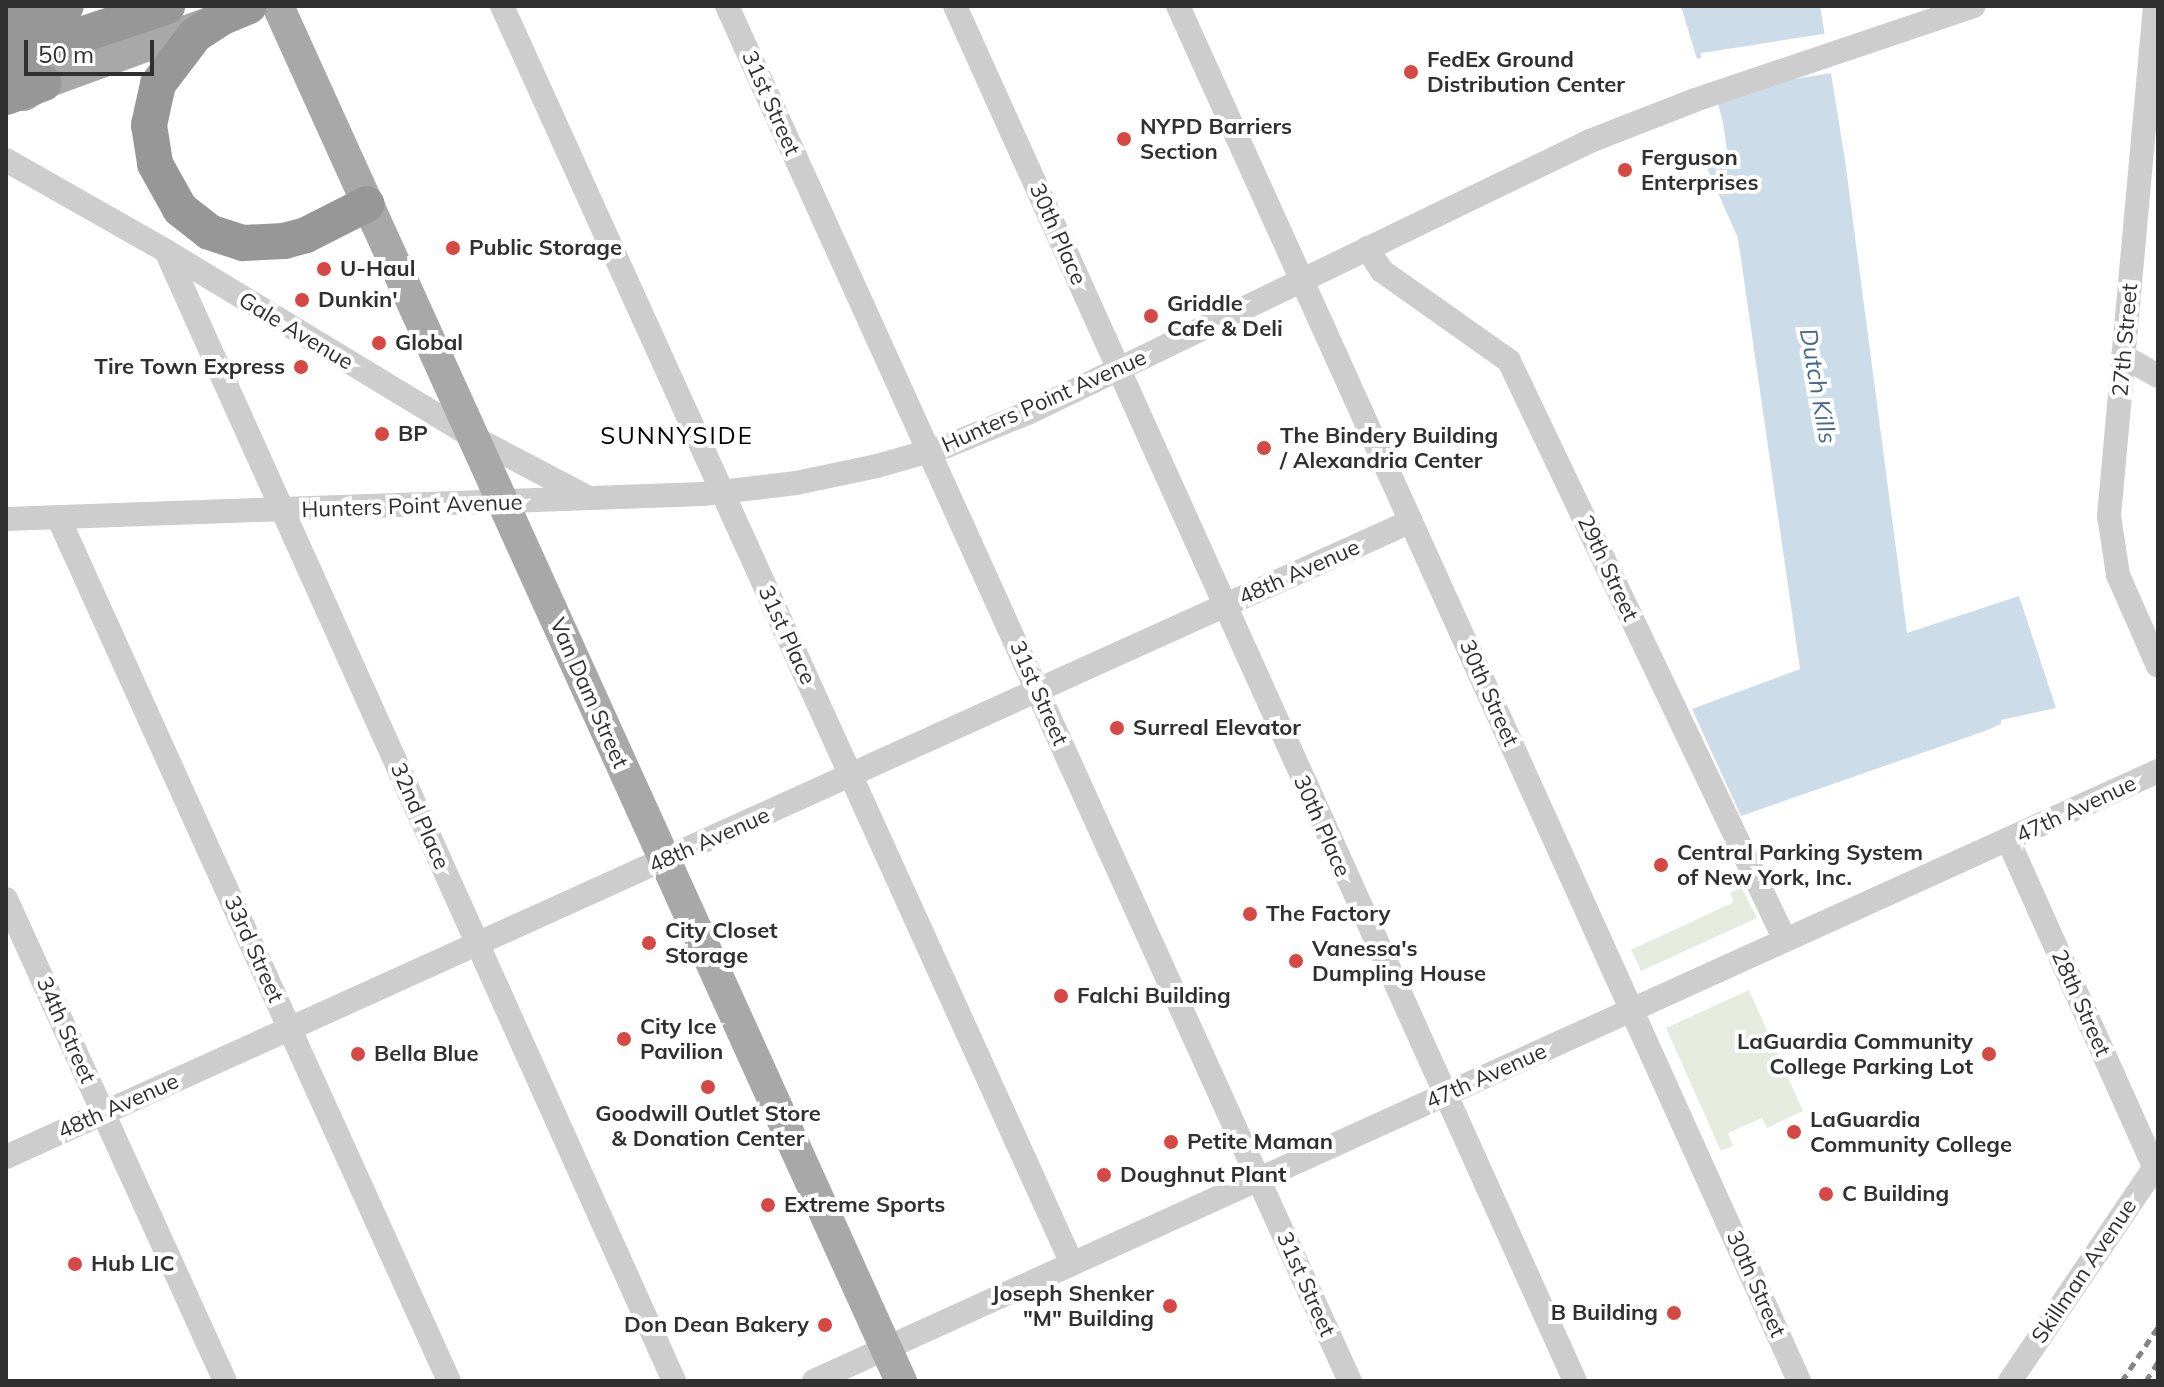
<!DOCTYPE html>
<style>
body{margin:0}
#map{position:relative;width:2164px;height:1387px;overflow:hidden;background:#fff;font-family:Mulish,sans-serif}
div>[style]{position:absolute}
.green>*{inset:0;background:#e5ecdf}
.water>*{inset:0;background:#cddce9}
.pier>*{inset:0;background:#fff;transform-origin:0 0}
.minor>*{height:24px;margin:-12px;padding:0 12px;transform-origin:12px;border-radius:12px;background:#cdcdcd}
.major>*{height:32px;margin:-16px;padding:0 16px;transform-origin:16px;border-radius:16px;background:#a8a8a8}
.highway>*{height:36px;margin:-18px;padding:0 18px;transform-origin:18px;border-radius:18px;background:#979797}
.rail>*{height:5px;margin-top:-2.5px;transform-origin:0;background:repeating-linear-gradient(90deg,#858585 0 8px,transparent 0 14px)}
.highway-bridge>*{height:36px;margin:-18px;padding:0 18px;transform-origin:18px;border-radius:18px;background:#979797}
.dots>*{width:22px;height:22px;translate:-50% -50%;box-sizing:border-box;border:4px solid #fff;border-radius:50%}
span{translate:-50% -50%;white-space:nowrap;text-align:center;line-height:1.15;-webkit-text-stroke:8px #fff;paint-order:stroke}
.poi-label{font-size:22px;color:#303030;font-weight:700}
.left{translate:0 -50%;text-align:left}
.right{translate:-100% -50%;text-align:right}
.street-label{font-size:22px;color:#303030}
.water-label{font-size:24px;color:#45688b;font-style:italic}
.neighbourhood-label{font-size:24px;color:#000;letter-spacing:2px}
.frame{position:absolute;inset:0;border:8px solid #303030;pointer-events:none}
.scale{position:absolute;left:24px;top:40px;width:130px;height:36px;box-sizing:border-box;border:4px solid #303030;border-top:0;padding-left:10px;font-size:24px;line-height:28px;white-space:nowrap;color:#303030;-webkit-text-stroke:6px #fff;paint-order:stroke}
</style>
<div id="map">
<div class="green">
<div style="clip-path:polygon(1741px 887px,1757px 918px,1641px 971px,1631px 950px,1734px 902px,1730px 893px)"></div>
<div style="clip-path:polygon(1749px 990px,1803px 1111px,1767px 1128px,1762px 1118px,1728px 1133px,1733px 1146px,1721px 1151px,1666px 1028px)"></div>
</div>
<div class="water">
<div style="clip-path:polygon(1681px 6px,1820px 6px,1845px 160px,1907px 633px,2019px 596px,2056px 708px,2001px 720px,2001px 724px,1985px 731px,1741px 816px,1692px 709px,1800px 669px,1738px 238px,1706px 166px,1728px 158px,1723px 122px,1705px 57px,1697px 59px)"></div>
</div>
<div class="pier">
<div style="left:1829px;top:33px;width:40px;height:130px;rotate:81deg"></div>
</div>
<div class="minor">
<div style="left:502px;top:6px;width:1381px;rotate:65.62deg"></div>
<div style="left:727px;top:6px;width:1510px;rotate:65.63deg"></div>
<div style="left:955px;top:6px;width:1508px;rotate:65.73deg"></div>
<div style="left:1178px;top:6px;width:1509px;rotate:65.69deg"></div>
<div style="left:2155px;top:6px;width:512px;rotate:95.15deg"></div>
<div style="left:2109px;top:516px;width:60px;rotate:81.3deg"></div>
<div style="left:2118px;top:575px;width:99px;rotate:66.3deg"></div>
<div style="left:6px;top:160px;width:184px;rotate:29.6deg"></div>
<div style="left:166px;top:251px;width:359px;rotate:31.2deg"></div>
<div style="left:473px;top:437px;width:129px;rotate:27.8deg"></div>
<div style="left:1367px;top:248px;width:27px;rotate:57deg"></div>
<div style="left:1382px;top:271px;width:156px;rotate:35.3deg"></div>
<div style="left:1509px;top:361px;width:641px;rotate:64.51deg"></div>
<div style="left:166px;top:251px;width:1239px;rotate:65.79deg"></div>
<div style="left:2123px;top:356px;width:40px;rotate:29.7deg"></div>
<div style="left:58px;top:517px;width:948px;rotate:65.65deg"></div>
<div style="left:6px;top:519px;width:697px;rotate:-2.05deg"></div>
<div style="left:703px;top:494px;width:94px;rotate:-6.7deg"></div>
<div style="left:796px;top:483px;width:83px;rotate:-11.9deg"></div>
<div style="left:877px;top:466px;width:73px;rotate:-15.9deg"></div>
<div style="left:947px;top:446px;width:90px;rotate:-22.3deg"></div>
<div style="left:1030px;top:412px;width:622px;rotate:-25.82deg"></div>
<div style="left:1590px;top:141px;width:113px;rotate:-21.3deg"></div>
<div style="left:1695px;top:100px;width:294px;rotate:-18.6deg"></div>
<div style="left:2008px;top:840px;width:358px;rotate:65.9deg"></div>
<div style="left:6px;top:899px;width:529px;rotate:65.57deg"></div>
<div style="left:6px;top:1157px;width:1542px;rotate:-24.35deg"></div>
<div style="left:814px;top:1381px;width:1476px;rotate:-24.41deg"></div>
<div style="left:2010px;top:1381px;width:264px;rotate:-55.9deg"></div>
</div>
<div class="major">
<div style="left:278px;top:6px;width:1510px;rotate:65.63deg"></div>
<div style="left:24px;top:95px;width:23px;rotate:-31deg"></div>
<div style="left:44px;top:83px;width:179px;rotate:-20deg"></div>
</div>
<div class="highway">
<div style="left:6px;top:26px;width:63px;rotate:-18.4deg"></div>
<div style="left:6px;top:60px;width:170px;rotate:-18.5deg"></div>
<div style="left:158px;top:84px;width:42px;rotate:102.4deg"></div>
<div style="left:149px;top:125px;width:39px;rotate:81deg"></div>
<div style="left:155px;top:164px;width:51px;rotate:60.9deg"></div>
<div style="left:180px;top:209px;width:37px;rotate:38deg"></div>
<div style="left:209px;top:232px;width:36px;rotate:18deg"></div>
<div style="left:243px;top:243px;width:41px;rotate:-2.8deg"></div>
<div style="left:284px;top:241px;width:23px;rotate:-15deg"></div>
<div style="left:306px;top:235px;width:68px;rotate:-26.9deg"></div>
<div style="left:6px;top:97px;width:40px;rotate:-20.2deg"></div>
</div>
<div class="rail">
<div style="left:2122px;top:1381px;width:65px;rotate:-56.3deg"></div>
<div style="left:2146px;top:1381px;width:22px;rotate:-58deg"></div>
</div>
<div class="highway-bridge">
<div style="left:158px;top:84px;width:61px;rotate:-52.9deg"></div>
<div style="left:195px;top:35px;width:33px;rotate:-33deg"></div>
<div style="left:223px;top:17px;width:28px;rotate:-23deg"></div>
</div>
<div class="dots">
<div style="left:1411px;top:72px;background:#d64843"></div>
<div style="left:1124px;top:139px;background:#d64843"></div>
<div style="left:1625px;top:170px;background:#d64843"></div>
<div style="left:453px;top:248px;background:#d64843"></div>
<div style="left:324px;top:269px;background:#d64843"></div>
<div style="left:302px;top:300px;background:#d64843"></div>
<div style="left:1151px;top:316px;background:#d64843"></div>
<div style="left:379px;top:343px;background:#d64843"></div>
<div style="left:301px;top:367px;background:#d64843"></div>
<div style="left:382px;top:434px;background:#d64843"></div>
<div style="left:1264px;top:448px;background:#d64843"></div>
<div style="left:1117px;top:728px;background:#d64843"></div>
<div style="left:1661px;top:865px;background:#d64843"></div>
<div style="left:1250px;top:914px;background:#d64843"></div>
<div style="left:649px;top:943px;background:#d64843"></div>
<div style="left:1296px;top:961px;background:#d64843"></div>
<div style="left:1061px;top:996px;background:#d64843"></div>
<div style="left:624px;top:1039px;background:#d64843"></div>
<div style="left:358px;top:1054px;background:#d64843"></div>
<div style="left:1989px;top:1054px;background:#d64843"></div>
<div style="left:708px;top:1087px;background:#d64843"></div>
<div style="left:1794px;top:1132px;background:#d64843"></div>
<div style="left:1171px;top:1142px;background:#d64843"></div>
<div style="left:1104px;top:1175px;background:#d64843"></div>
<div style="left:1826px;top:1194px;background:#d64843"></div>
<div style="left:768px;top:1205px;background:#d64843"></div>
<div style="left:75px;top:1264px;background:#d64843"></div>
<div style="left:1170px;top:1306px;background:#d64843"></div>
<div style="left:1674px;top:1313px;background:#d64843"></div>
<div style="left:825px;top:1325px;background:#d64843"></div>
</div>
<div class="poi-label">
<span class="left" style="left:1427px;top:72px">FedEx Ground<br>Distribution Center</span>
<span class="left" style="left:1140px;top:139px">NYPD Barriers<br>Section</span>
<span class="left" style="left:1641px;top:170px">Ferguson<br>Enterprises</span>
<span class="left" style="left:469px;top:248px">Public Storage</span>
<span class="left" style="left:340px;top:269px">U-Haul</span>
<span class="left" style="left:318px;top:300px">Dunkin'</span>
<span class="left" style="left:1167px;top:316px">Griddle<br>Cafe &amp; Deli</span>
<span class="left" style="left:395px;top:343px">Global</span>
<span class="right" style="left:285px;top:367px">Tire Town Express</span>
<span class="left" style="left:398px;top:434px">BP</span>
<span class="left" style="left:1280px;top:448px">The Bindery Building<br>/ Alexandria Center</span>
<span class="left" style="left:1133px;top:728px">Surreal Elevator</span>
<span class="left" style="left:1677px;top:865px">Central Parking System<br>of New York, Inc.</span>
<span class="left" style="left:1266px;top:914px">The Factory</span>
<span class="left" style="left:665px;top:943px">City Closet<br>Storage</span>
<span class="left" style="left:1312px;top:961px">Vanessa's<br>Dumpling House</span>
<span class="left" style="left:1077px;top:996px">Falchi Building</span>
<span class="left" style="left:640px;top:1039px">City Ice<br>Pavilion</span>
<span class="right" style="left:1973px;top:1054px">LaGuardia Community<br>College Parking Lot</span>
<span class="left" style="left:374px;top:1054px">Bella Blue</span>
<span style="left:708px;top:1126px">Goodwill Outlet Store<br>&amp; Donation Center</span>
<span class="left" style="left:1810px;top:1132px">LaGuardia<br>Community College</span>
<span class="left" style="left:1187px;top:1142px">Petite Maman</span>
<span class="left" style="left:1120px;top:1175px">Doughnut Plant</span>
<span class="left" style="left:1842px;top:1194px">C Building</span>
<span class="left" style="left:784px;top:1205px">Extreme Sports</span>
<span class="left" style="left:91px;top:1264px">Hub LIC</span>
<span class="right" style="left:1154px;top:1306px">Joseph Shenker<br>"M" Building</span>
<span class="right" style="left:1658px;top:1313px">B Building</span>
<span class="right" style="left:809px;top:1325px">Don Dean Bakery</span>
</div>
<div class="street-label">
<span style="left:771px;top:103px;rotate:66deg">31st Street</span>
<span style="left:1058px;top:234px;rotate:66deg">30th Place</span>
<span style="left:296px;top:331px;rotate:31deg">Gale Avenue</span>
<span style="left:2125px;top:340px;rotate:-85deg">27th Street</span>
<span style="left:1044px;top:401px;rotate:-24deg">Hunters Point Avenue</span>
<span style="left:412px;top:506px;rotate:-2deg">Hunters Point Avenue</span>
<span style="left:1608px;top:568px;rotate:65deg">29th Street</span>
<span style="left:1299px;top:572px;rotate:-24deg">48th Avenue</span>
<span style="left:787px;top:635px;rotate:65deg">31st Place</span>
<span style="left:589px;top:693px;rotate:66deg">Van Dam Street</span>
<span style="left:1039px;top:693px;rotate:66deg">31st Street</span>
<span style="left:1489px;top:693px;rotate:66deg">30th Street</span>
<span style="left:2076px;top:809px;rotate:-25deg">47th Avenue</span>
<span style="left:420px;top:816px;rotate:66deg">32nd Place</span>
<span style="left:1322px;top:826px;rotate:66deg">30th Place</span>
<span style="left:709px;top:840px;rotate:-24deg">48th Avenue</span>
<span style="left:254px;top:949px;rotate:66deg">33rd Street</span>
<span style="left:2081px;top:1003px;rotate:66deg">28th Street</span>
<span style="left:66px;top:1030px;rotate:66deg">34th Street</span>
<span style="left:1486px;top:1076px;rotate:-24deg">47th Avenue</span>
<span style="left:118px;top:1106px;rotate:-24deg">48th Avenue</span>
<span style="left:2084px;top:1271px;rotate:-56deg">Skillman Avenue</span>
<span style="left:1306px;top:1284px;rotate:66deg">31st Street</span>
<span style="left:1756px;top:1284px;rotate:66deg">30th Street</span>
</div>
<div class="water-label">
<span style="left:1818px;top:386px;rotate:80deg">Dutch Kills</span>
</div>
<div class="neighbourhood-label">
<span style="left:677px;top:436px">SUNNYSIDE</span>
</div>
<div class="frame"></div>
<div class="scale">50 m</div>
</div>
